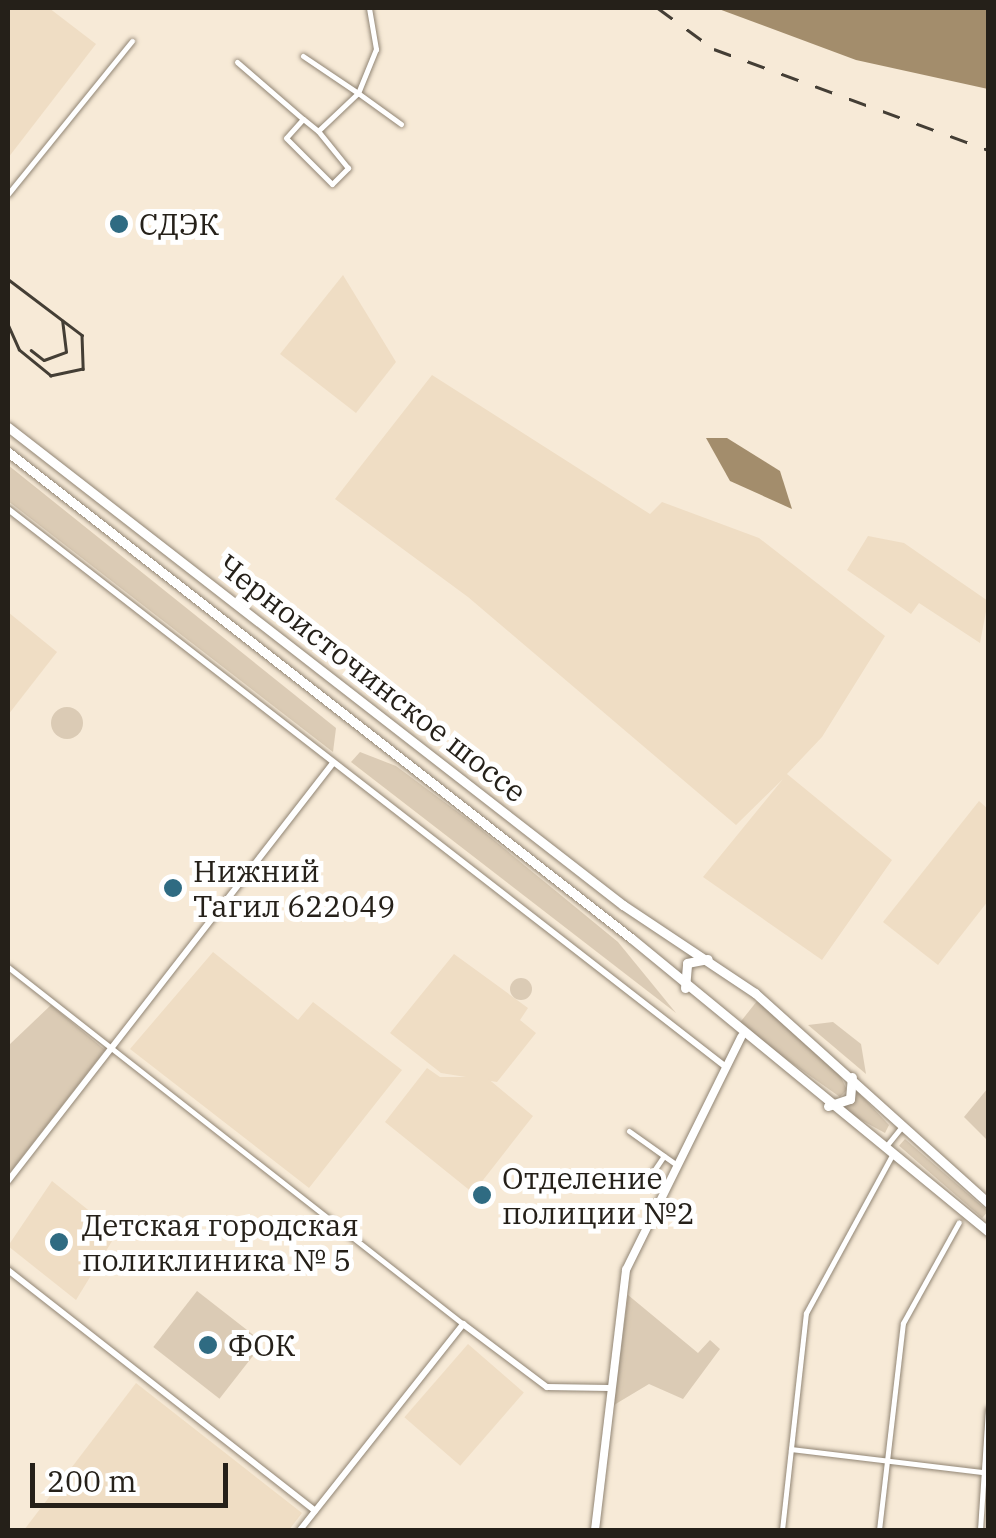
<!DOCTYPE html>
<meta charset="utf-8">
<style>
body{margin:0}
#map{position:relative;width:996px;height:1538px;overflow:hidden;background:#f7ead7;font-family:"IBM Plex Serif",serif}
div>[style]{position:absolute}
.built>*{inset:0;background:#efddc4;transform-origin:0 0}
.green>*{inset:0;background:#dbcbb5;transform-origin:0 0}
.round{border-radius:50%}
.water>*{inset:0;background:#a38d6c}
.roads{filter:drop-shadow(0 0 2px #918574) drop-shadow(0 0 2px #918574)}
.minor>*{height:5px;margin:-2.5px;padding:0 2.5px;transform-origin:2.5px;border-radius:2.5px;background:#fff}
.tertiary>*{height:6px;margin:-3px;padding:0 3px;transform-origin:3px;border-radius:3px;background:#fff}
.secondary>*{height:8px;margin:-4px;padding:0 4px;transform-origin:4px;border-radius:4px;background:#fff}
.primary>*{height:9px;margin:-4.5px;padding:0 4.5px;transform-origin:4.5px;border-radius:4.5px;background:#fff}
.tram>*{height:2.5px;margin:-1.25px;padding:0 1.25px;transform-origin:1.25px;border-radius:1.25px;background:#443e35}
.rail>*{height:2.5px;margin-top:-1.25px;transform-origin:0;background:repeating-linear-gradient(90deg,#443e35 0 18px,transparent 0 36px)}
.dots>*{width:28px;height:28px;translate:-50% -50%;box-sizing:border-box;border:5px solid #fff;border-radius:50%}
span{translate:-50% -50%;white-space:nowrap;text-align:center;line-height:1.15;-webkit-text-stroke:10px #fff;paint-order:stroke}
.poi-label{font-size:30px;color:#252019}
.left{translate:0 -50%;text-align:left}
.street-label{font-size:30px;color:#252019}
.frame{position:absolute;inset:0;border:10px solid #252019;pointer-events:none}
.scale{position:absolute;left:30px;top:1463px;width:198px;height:45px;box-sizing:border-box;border:5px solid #252019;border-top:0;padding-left:12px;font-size:30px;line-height:35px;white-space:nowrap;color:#252019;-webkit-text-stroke:8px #fff;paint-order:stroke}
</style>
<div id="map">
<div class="built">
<div style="clip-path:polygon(8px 8px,49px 8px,96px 44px,8px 158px)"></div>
<div style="clip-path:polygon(343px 275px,396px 362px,356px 413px,280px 354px)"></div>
<div style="clip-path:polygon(432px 375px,650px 514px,662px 502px,759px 538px,885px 636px,822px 737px,787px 774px,892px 860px,822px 960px,703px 877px,783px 779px,736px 825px,468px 597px,335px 499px)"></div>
<div style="clip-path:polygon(868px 536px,904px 543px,988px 601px,980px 643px,919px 603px,911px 614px,847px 570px)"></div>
<div style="clip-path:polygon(8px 612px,57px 652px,8px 715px)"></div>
<div style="clip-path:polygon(979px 801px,988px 809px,988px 901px,938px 965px,883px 922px)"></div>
<div style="clip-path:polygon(213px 952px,298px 1020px,313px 1002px,402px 1070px,309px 1188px,130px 1049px)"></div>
<div style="clip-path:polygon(454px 954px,528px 1008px,520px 1020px,536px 1033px,497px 1082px,441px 1073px,390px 1033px)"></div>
<div style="clip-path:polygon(427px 1068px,440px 1077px,486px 1077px,533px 1116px,473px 1193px,385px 1122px)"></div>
<div style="clip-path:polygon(52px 1181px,117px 1233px,76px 1300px,8px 1246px)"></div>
<div style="left:468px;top:1344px;width:74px;height:97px;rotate:41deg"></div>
<div style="clip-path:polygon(136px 1383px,302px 1513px,289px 1530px,24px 1530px)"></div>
</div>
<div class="green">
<div style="clip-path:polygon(8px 465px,336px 728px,333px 752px,8px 501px)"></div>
<div class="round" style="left:51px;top:707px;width:32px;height:32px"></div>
<div style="clip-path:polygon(360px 752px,396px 766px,478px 827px,618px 942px,676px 1013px,351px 762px)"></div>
<div class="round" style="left:510px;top:978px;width:22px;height:22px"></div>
<div style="clip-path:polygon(757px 1001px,839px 1073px,847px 1090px,840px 1097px,738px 1025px)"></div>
<div style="clip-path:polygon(51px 1005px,105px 1050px,8px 1175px,8px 1046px)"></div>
<div style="clip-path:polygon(833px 1022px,861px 1044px,866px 1074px,808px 1025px)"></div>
<div style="clip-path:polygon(988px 1088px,988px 1141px,964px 1117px)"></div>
<div style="clip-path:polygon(857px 1091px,889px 1125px,885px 1133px,841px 1109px)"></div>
<div style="left:905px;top:1139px;width:110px;height:9px;rotate:41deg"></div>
<div style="left:197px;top:1291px;width:84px;height:71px;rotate:38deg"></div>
<div style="clip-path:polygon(628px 1295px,698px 1353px,710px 1340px,720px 1349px,683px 1399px,649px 1384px,614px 1405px)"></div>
</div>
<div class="water">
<div style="clip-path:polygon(716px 8px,988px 8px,988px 89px,856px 60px)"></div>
<div style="clip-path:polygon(706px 438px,727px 438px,780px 471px,792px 509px,730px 481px)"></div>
</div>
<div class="roads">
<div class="minor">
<div style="left:369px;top:8px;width:42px;rotate:80.3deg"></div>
<div style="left:376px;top:49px;width:48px;rotate:112.2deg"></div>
<div style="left:358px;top:93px;width:53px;rotate:35.8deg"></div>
<div style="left:303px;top:56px;width:66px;rotate:33.9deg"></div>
<div style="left:358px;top:93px;width:55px;rotate:136.5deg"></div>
<div style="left:318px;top:131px;width:19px;rotate:-141deg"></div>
<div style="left:303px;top:119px;width:25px;rotate:132deg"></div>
<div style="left:286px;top:138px;width:65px;rotate:45deg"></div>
<div style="left:332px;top:184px;width:23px;rotate:-45deg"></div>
<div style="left:348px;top:168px;width:48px;rotate:-129deg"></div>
<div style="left:237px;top:62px;width:87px;rotate:40.8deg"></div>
<div style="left:8px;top:194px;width:197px;rotate:-51deg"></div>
<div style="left:8px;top:967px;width:578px;rotate:38.12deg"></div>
<div style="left:629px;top:1131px;width:55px;rotate:35.4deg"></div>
<div style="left:887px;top:1145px;width:22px;rotate:-51deg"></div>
<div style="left:651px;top:1175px;width:23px;rotate:-56deg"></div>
<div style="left:791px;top:1449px;width:198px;rotate:6.9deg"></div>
<div style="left:782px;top:1530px;width:218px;rotate:-83.7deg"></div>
<div style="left:806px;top:1313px;width:180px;rotate:-61.4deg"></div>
<div style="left:879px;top:1530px;width:208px;rotate:-83.4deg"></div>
<div style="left:903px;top:1323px;width:115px;rotate:-61deg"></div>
<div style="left:980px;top:1530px;width:121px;rotate:-86.2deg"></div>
</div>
<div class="tertiary">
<div style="left:8px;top:509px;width:909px;rotate:37.85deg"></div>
<div style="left:8px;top:1181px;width:529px;rotate:-52.13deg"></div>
<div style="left:8px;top:1270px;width:390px;rotate:38.1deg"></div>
<div style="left:300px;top:1530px;width:263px;rotate:-51.6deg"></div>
<div style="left:463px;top:1324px;width:105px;rotate:36.9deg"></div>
<div style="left:547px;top:1387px;width:62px;rotate:0.9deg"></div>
</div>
<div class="secondary">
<div style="left:595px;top:1530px;width:262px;rotate:-83.2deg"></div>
<div style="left:626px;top:1270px;width:260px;rotate:-63.7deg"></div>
</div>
<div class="primary">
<div style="left:8px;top:427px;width:779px;rotate:37.86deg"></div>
<div style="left:623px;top:905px;width:159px;rotate:33.7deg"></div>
<div style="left:755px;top:993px;width:314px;rotate:42deg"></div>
<div style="left:8px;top:452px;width:790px;rotate:37.96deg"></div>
<div style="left:631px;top:938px;width:462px;rotate:39.4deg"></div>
<div style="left:685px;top:988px;width:25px;rotate:-85deg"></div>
<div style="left:687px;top:963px;width:21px;rotate:-11deg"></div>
<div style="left:828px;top:1106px;width:23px;rotate:-18deg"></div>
<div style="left:850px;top:1099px;width:22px;rotate:-85deg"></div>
</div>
</div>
<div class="tram">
<div style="left:8px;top:279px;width:93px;rotate:37.1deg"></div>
<div style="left:82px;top:335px;width:34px;rotate:88deg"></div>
<div style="left:83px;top:369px;width:33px;rotate:168deg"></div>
<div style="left:51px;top:376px;width:41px;rotate:-140.9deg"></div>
<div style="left:19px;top:350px;width:27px;rotate:-114deg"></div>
<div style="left:31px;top:350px;width:16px;rotate:38deg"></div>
<div style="left:44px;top:360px;width:23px;rotate:-20deg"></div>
<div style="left:66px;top:352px;width:31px;rotate:-97deg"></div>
</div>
<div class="rail">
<div style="left:658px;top:8px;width:69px;rotate:36.2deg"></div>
<div style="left:714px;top:49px;width:292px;rotate:20.2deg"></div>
</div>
<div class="dots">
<div style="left:119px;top:224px;background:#2f6b82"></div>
<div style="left:173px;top:888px;background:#2f6b82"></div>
<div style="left:482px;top:1195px;background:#2f6b82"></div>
<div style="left:59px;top:1242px;background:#2f6b82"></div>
<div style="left:208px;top:1345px;background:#2f6b82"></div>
</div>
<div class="poi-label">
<span class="left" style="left:139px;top:224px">СДЭК</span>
<span class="left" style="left:193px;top:888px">Нижний<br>Тагил 622049</span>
<span class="left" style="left:502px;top:1195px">Отделение<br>полиции №2</span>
<span class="left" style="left:82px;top:1242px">Детская городская<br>поликлиника № 5</span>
<span class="left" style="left:228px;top:1345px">ФОК</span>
</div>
<div class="street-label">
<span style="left:372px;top:678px;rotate:38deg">Черноисточинское шоссе</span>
</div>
<div class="frame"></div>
<div class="scale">200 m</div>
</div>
